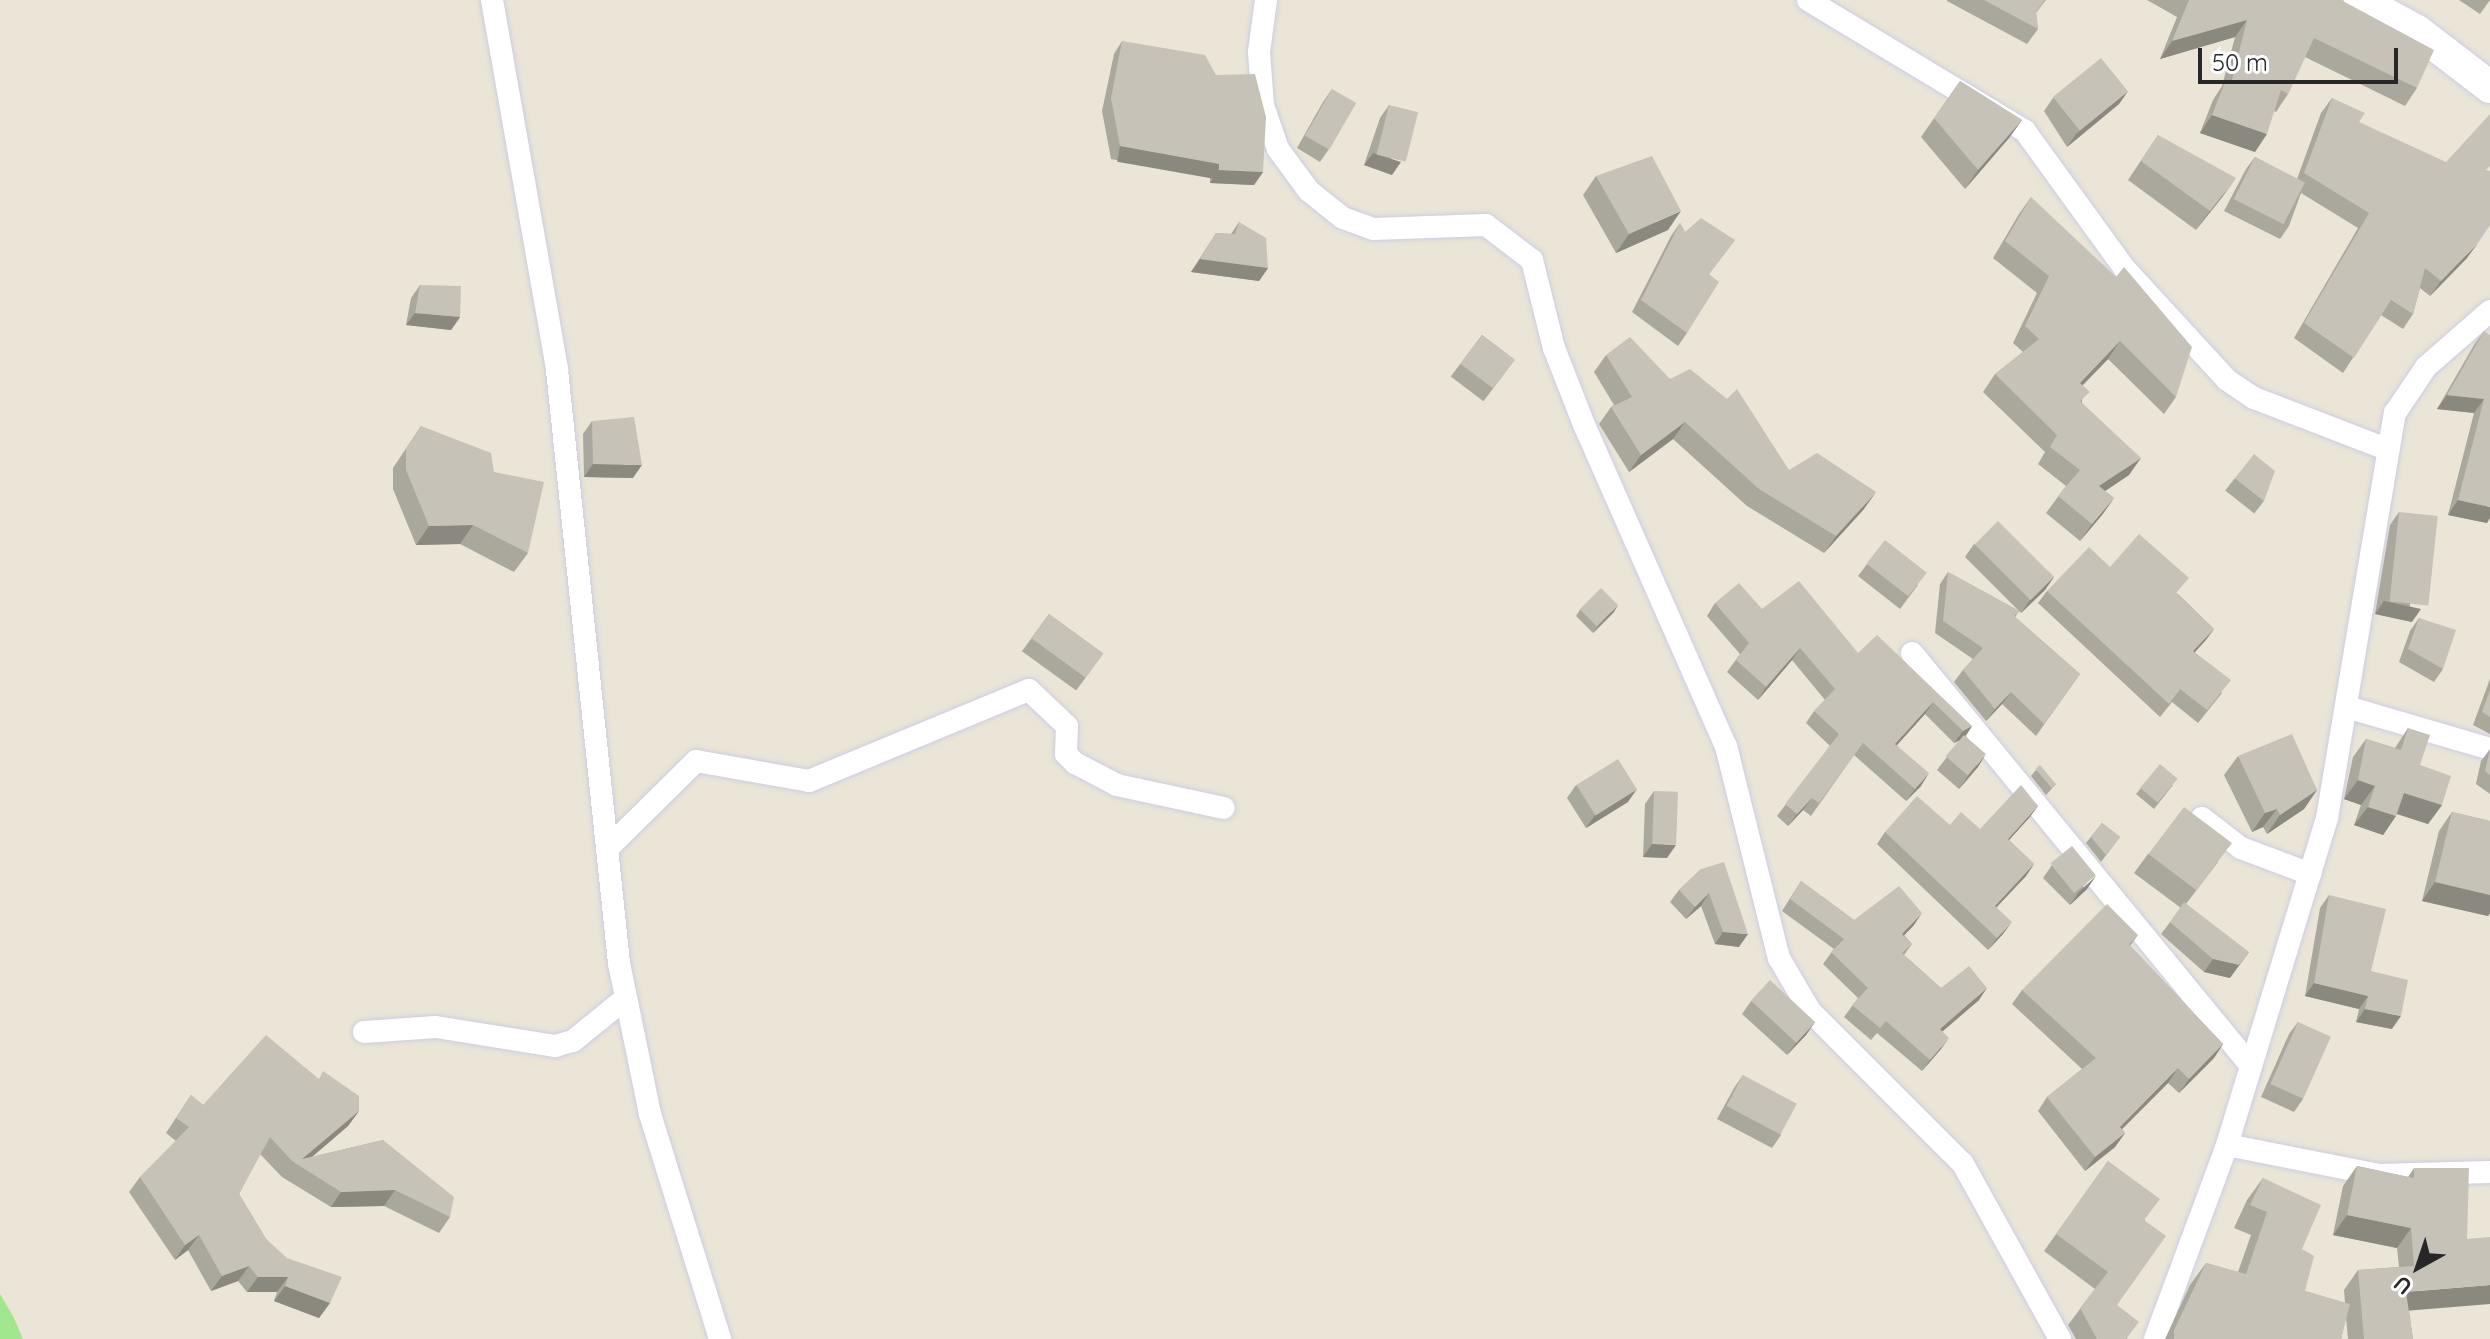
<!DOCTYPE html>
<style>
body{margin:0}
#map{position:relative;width:2490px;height:1339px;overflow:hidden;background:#ebe5d7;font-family:Quicksand,sans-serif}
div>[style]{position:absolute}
.green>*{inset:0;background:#a0e78e}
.roads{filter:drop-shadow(0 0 2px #cccde2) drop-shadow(0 0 2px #cccde2)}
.street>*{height:22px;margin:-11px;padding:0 11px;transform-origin:11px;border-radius:11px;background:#fff}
.secondary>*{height:32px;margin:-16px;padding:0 16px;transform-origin:16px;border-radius:16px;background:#fff}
.wall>*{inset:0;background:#aaa79d;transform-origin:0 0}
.shaded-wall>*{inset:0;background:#8b8880;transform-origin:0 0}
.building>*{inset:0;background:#c6c2b7;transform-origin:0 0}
span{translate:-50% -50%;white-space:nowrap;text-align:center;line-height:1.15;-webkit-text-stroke:8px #fff;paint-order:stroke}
.north{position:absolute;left:2378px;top:1227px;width:80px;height:80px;-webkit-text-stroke:6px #fff;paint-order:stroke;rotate:220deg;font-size:22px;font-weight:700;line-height:32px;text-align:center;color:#272727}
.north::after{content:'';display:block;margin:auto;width:28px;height:36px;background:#272727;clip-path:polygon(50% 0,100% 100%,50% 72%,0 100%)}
.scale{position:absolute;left:2198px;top:48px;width:200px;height:36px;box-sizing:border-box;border:4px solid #272727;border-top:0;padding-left:10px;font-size:24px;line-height:28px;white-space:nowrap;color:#272727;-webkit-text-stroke:6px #fff;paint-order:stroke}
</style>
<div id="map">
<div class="green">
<div style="clip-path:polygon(0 1294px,13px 1316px,23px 1339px,0 1339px)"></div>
</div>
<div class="roads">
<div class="street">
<div style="left:492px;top:0;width:376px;rotate:80deg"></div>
<div style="left:557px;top:370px;width:596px;rotate:84.03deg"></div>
<div style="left:619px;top:963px;width:154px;rotate:78.4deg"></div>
<div style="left:650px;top:1114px;width:236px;rotate:72.7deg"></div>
<div style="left:1266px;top:0;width:52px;rotate:97.7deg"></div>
<div style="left:1259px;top:52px;width:53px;rotate:85.7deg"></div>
<div style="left:1263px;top:105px;width:46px;rotate:71.2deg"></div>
<div style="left:1278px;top:149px;width:52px;rotate:53.6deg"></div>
<div style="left:1309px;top:191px;width:43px;rotate:38.5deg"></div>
<div style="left:1343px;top:218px;width:32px;rotate:20deg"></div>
<div style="left:1373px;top:229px;width:113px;rotate:-2deg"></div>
<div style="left:1486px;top:225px;width:58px;rotate:37.3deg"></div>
<div style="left:1532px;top:260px;width:91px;rotate:76deg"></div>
<div style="left:1554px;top:348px;width:85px;rotate:68.6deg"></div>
<div style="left:1585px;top:427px;width:349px;rotate:66.2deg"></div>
<div style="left:1726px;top:746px;width:219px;rotate:76deg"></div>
<div style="left:1779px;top:958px;width:61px;rotate:59.7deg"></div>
<div style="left:1810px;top:1011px;width:216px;rotate:45deg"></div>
<div style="left:1963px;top:1164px;width:200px;rotate:61deg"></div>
<div style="left:1808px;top:0;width:253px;rotate:31.1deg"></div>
<div style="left:2025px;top:131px;width:170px;rotate:54.1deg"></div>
<div style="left:2125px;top:269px;width:151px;rotate:47.4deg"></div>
<div style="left:2227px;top:380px;width:32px;rotate:34deg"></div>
<div style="left:2254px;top:398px;width:142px;rotate:21.1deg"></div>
<div style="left:1912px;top:653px;width:534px;rotate:50.62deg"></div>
<div style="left:2350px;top:708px;width:146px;rotate:16.3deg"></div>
<div style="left:2202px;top:818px;width:49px;rotate:37.6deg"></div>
<div style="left:2241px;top:848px;width:74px;rotate:20.6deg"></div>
<div style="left:607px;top:849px;width:125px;rotate:-44.7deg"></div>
<div style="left:696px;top:761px;width:115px;rotate:10deg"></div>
<div style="left:809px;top:781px;width:238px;rotate:-22.5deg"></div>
<div style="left:1029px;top:690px;width:52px;rotate:43.5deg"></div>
<div style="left:1067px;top:726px;width:28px;rotate:92deg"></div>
<div style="left:1066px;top:754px;width:13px;rotate:45deg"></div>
<div style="left:1075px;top:763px;width:47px;rotate:27.6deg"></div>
<div style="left:1117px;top:785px;width:109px;rotate:12.1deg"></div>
<div style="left:364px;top:1032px;width:72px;rotate:-4deg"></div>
<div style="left:436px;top:1027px;width:121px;rotate:9.1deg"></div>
<div style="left:555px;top:1046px;width:19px;rotate:-16deg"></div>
<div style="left:573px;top:1041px;width:68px;rotate:-39.1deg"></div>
<div style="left:2227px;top:1145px;width:154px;rotate:11.2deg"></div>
<div style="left:2378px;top:1175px;width:112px;rotate:-1.5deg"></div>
<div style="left:2155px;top:1339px;width:207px;rotate:-69.6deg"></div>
<div style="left:2227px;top:1145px;width:342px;rotate:-73deg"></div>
<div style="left:2327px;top:818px;width:411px;rotate:-80.5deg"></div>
<div style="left:2395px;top:413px;width:55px;rotate:-56deg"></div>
<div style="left:2426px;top:367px;width:85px;rotate:-41.2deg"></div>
</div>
<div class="secondary">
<div style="left:2360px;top:0;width:65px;rotate:28.5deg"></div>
<div style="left:2417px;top:31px;width:92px;rotate:37.5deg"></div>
</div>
</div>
<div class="wall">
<div style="clip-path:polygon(1947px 0,2046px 0,2036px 13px,2038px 29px,2027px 44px,1947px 1px)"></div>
<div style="clip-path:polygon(2147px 0,2341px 0,2417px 88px,2405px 106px,2305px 57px,2288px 94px,2276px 112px,2274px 111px,2255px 152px,2200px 133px,2213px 100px,2222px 86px,2235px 37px,2160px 59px,2177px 17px)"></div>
<div style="clip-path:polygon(2459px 0,2490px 0,2480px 14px)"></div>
<div style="clip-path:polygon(1122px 41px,1263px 172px,1254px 185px,1210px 183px,1210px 177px,1111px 159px,1102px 111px,1114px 54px)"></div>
<div style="clip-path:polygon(1960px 81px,2022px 120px,2009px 138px,1965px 189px,1921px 137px)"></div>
<div style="clip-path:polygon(1332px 89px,1329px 149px,1320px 162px,1297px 148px,1323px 102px)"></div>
<div style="clip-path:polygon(2128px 91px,2119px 104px,2067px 147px,2044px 111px,2053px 98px)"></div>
<div style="clip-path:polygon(2332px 98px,2359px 122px,2467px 258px,2430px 296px,2420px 288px,2413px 314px,2403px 329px,2381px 315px,2343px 373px,2294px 338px,2358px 228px,2301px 193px,2289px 226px,2280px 239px,2224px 211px,2246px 169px,2255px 157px,2297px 179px,2321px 113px)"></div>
<div style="clip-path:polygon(1389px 105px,1392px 175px,1364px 165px,1380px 118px)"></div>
<div style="clip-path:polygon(2158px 135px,2223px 196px,2196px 230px,2128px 180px)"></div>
<div style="clip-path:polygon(1596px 176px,1668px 230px,1616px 253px,1583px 195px)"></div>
<div style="clip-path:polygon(2031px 197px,2176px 397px,2164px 414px,2108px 359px,2083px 385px,2082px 403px,2129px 475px,2105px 491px,2114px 498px,2102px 515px,2080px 541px,2046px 513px,2066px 486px,2038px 464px,2045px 452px,1983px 392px,1995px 374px,2023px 352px,2013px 343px,2037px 293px,1993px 258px,2019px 214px)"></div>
<div style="clip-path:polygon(1239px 222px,1268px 268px,1259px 281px,1191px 272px,1216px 233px,1231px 234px)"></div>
<div style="clip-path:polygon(1680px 223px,1685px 232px,1735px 240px,1709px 274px,1687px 333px,1678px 346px,1632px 312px,1671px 236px)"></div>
<div style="clip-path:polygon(420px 285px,460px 317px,451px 330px,406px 325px,411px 298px)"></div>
<div style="clip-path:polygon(2484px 331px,2487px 523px,2448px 515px,2474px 413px,2437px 409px,2474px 345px)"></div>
<div style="left:1482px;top:335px;width:41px;height:52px;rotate:37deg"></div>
<div style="clip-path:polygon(1606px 355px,1670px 379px,1789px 470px,1864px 509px,1824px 553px,1747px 506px,1673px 439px,1629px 472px,1599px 424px,1611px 407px,1614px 405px,1594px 372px)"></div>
<div style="clip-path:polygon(592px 421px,633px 478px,584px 477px,583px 434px)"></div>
<div style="clip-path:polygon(421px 426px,494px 472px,528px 553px,514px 572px,460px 544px,416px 545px,393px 489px,393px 468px)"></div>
<div style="left:2235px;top:478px;width:37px;height:16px;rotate:38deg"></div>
<div style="clip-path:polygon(2399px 512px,2412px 622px,2375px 614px,2390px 525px)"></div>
<div style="clip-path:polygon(1974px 544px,2054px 577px,2045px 590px,2021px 613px,1965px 557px)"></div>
<div style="clip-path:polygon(1867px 564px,1918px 585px,1900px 609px,1858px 576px)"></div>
<div style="clip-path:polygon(2110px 567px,2178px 594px,2214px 629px,2205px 641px,2195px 652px,2222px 693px,2198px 723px,2172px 702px,2160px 717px,2038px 603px,2047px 591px)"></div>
<div style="clip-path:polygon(1948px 572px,2019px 611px,2015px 617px,2080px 674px,2036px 736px,2002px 704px,1986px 721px,1954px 682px,1963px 670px,1973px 659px,1935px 633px,1940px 584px)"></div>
<div style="clip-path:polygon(1715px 603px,1762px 609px,1858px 653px,1972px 726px,1966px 736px,1978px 767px,1959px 789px,1937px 770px,1960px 740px,1954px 743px,1925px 714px,1897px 745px,1921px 786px,1906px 801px,1854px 755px,1811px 816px,1803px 810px,1788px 826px,1777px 816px,1830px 746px,1806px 723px,1814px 711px,1825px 700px,1792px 660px,1758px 700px,1727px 672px,1740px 654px,1707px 616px)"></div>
<div style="clip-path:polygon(1580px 610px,1614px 612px,1593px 633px,1576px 616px)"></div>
<div style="left:1049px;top:614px;width:67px;height:46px;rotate:36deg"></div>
<div style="clip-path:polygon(2419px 618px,2443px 669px,2434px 682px,2399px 662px,2410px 631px)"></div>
<div style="clip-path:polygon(2490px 679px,2490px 734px,2473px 725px)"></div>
<div style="clip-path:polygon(2408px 728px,2420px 765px,2442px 805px,2428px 824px,2397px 814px,2383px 835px,2354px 825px,2361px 805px,2344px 799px,2353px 757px,2366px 739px,2395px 748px)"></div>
<div style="clip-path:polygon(2490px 749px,2490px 794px,2476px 784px,2481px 761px)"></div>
<div style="clip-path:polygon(2238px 756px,2317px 790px,2304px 809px,2267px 834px,2263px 827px,2252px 832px,2224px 775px)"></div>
<div style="clip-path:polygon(2036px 770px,2056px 784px,2046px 795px,2031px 776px)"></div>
<div style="clip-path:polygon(1576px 785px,1628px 802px,1586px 828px,1567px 798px)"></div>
<div style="clip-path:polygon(2173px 785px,2154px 809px,2136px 794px,2141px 788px)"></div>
<div style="clip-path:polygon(1654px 791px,1667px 858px,1643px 857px,1645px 804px)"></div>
<div style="clip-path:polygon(2038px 806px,2029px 818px,2009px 840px,2034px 864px,2026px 876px,1996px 908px,2003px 934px,1988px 950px,1877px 844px,1885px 832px,1980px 829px)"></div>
<div style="clip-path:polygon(2452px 812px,2490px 821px,2490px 913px,2488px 916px,2422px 901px,2439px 831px)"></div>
<div style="clip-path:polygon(2102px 823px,2120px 837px,2101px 862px,2086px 843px)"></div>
<div style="clip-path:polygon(2148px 854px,2218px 862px,2186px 904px,2230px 978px,2204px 972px,2161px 934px,2181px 908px,2134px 873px)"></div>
<div style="clip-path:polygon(2052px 865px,2087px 889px,2070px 905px,2043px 878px)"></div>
<div style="clip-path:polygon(1701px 869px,1739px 947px,1715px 944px,1701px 906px,1686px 919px,1670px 902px,1679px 890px)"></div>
<div style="clip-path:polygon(1801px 881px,1854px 920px,1914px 925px,1904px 935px,1912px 944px,1904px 955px,1941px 988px,1979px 1000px,1942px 1032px,1941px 1049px,1922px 1071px,1877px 1033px,1871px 1040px,1844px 1017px,1858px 998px,1823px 964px,1834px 949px,1782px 911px)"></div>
<div style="clip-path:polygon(2329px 895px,2371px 971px,2392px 1029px,2356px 1022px,2359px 1009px,2305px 996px,2320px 908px)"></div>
<div style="clip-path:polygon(2138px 935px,2130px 946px,2223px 1044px,2214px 1058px,2179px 1093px,2168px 1083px,2122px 1129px,2125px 1133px,2115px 1147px,2085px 1171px,2038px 1111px,2047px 1097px,2082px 1069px,2012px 1004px,2022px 990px)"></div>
<div style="clip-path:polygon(1751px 1001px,1815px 1022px,1806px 1035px,1787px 1055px,1742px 1014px)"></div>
<div style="clip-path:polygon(2298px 1022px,2303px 1099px,2294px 1112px,2261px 1097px,2289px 1034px)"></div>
<div style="clip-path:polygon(1743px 1075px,1781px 1135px,1772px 1148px,1717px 1119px,1734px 1088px)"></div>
<div style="clip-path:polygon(318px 1079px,359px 1111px,348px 1126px,312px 1157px,383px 1140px,450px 1217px,439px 1233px,384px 1206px,331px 1207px,282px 1177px,260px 1154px,239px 1194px,266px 1239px,330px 1303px,319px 1318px,274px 1301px,277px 1292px,247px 1292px,238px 1281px,211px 1291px,188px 1250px,175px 1260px,129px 1192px,140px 1177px,176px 1141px,166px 1133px,191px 1095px,203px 1105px)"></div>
<div style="clip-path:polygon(2108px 1161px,2145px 1220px,2117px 1305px,2127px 1339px,2076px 1339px,2068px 1325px,2095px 1289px,2044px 1251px)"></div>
<div style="clip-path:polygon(2357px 1166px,2408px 1177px,2414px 1168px,2469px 1168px,2409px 1311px,2413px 1339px,2348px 1339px,2346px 1317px,2341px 1339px,2165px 1339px,2190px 1285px,2206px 1263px,2238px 1272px,2251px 1235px,2234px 1228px,2247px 1200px,2263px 1178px,2302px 1249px,2305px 1291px,2345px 1303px,2344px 1290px,2358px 1270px,2399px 1267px,2397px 1248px,2333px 1235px,2343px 1186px)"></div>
</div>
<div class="shaded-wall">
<div style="clip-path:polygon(2247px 20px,2235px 37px,2160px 59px,2172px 41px)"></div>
<div style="clip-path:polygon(2128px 91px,2119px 104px,2067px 147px,2076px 134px)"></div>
<div style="clip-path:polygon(2212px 115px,2267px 134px,2255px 152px,2200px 133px)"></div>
<div style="clip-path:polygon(2022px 120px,2009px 138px,1965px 189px,1978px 170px)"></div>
<div style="left:1120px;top:146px;width:101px;height:16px;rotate:10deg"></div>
<div style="clip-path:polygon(1373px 153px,1401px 162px,1392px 175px,1364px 165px)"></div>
<div style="clip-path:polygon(1219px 170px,1263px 172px,1254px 185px,1210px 183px)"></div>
<div style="clip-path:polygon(2236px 178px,2223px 196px,2196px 230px,2210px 211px)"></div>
<div style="clip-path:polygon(1681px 211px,1668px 230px,1616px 253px,1629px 234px)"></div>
<div style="clip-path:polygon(2478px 243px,2467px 258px,2430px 296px,2441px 281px)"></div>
<div style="clip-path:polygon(1200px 259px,1268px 268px,1259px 281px,1191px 272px)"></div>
<div style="clip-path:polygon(415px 313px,460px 317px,451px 330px,406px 325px)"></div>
<div style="clip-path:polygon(2120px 341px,2108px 359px,2068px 400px,2080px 383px)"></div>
<div style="clip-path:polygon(2447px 395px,2484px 399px,2474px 413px,2437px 409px)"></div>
<div style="clip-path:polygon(1685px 422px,1673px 439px,1629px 472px,1641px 455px)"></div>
<div style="clip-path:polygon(2141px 458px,2129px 475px,2087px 503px,2099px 486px)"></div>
<div style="clip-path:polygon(593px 464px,642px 465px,633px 478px,584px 477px)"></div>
<div style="clip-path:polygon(1876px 492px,1864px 509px,1824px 553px,1836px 536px)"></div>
<div style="clip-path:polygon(2114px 498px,2102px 515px,2080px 541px,2092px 524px)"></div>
<div style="clip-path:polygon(2458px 500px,2490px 507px,2490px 518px,2487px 523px,2448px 515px)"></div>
<div style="clip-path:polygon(473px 525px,460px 544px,416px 545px,429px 526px)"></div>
<div style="clip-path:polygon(2054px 577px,2045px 590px,2021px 613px,2030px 600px)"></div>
<div style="clip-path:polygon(2384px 601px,2421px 609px,2412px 622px,2375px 614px)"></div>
<div style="clip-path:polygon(1618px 605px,1614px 612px,1593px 633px,1598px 626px)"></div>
<div style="clip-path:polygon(2214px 629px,2205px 641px,2184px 664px,2193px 651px)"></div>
<div style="clip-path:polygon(1800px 648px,1792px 660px,1758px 700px,1766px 687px)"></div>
<div style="clip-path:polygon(2011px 692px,2002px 704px,1986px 721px,1995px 709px)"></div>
<div style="clip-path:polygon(1933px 702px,1925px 714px,1887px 756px,1895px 744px)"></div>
<div style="clip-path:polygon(1972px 726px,1964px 738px,1954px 743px,1963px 731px)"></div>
<div style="clip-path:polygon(1986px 754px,1978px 767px,1959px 789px,1968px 776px)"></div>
<div style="clip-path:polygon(1929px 773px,1921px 786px,1906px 801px,1915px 789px)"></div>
<div style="clip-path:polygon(2358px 780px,2375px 786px,2361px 805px,2344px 799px)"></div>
<div style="clip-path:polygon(1637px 789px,1628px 802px,1586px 828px,1595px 815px)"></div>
<div style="clip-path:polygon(2317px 790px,2304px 809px,2267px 834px,2280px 815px)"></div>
<div style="clip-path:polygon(2404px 793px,2442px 805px,2428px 824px,2391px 812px)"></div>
<div style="clip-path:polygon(1812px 798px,1803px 810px,1788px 826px,1797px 814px)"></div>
<div style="clip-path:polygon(2038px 806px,2029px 818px,1999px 851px,2008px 839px)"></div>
<div style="clip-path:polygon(2368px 807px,2396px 816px,2383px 835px,2354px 825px)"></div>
<div style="clip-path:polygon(2277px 809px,2263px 827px,2252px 832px,2265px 813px)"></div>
<div style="clip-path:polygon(1652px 844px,1676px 845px,1667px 858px,1643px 857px)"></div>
<div style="clip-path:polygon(2034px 864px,2026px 876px,1986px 918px,1995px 906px)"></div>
<div style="clip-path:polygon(2096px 876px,2087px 889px,2070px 905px,2078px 893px)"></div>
<div style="clip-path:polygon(2435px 882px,2490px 895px,2490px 913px,2488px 916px,2422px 901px)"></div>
<div style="clip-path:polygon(1709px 893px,1701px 906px,1686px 919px,1695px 907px)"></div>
<div style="clip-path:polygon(1922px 913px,1914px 925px,1894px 946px,1902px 934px)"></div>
<div style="clip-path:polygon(2012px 922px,2003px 934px,1988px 950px,1997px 938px)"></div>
<div style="clip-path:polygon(1723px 932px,1748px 934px,1739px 947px,1715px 944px)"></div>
<div style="clip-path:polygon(2249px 952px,2230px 978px,2204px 972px,2213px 959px)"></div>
<div style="clip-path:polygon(2314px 983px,2368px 996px,2359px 1009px,2305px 996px)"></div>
<div style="clip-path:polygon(1987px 988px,1979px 1000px,1931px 1041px,1940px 1029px)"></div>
<div style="clip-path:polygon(2365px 1009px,2401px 1016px,2392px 1029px,2356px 1022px)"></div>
<div style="clip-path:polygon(1815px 1022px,1806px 1035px,1787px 1055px,1796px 1043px)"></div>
<div style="clip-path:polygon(1949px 1038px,1941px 1049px,1922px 1071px,1930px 1060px)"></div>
<div style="clip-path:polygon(2223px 1044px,2214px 1058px,2179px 1093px,2189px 1079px)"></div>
<div style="clip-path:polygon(2178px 1068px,2168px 1083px,2110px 1141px,2120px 1127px)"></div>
<div style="clip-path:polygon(359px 1111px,348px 1126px,300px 1167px,302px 1159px)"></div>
<div style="clip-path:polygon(2125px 1133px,2115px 1147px,2085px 1171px,2095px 1157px)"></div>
<div style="clip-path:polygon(395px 1190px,384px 1206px,331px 1207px,341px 1192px)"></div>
<div style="clip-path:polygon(2347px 1215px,2411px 1228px,2397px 1248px,2333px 1235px)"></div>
<div style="clip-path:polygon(199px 1235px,188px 1250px,175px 1260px,185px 1245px)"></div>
<div style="clip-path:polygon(249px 1266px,238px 1281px,211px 1291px,222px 1276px)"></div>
<div style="clip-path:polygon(258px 1277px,288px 1277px,277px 1292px,247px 1292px)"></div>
<div style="clip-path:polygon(2490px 1285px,2490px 1304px,2392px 1312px,2406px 1292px)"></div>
<div style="clip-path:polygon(285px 1286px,330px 1303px,319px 1318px,274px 1301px)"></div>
</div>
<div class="building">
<div style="clip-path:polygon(1984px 0,2045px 0,2036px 12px,2038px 29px)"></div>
<div style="clip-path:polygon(2189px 0,2341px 0,2434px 50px,2417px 88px,2314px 38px,2288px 94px,2281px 90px,2267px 134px,2212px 115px,2225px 82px,2231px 84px,2247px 20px,2172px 41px)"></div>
<div style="clip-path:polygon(1122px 41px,1205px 55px,1216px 75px,1255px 74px,1266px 117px,1263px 172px,1219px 170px,1219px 164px,1120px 146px,1111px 98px)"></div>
<div style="left:2101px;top:58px;width:43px;height:62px;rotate:51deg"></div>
<div style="clip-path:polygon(1960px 81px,2022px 120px,1978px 170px,1934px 118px)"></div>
<div style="left:1332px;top:89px;width:28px;height:54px;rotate:30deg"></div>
<div style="clip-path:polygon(2332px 98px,2365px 113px,2359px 122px,2446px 162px,2490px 114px,2490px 166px,2486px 170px,2490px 171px,2490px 225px,2478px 243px,2441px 281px,2425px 268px,2413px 314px,2391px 300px,2354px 358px,2304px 323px,2369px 213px,2304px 173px)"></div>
<div style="left:1389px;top:105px;width:30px;height:51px;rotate:14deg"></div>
<div style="clip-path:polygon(2158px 135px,2236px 178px,2210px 211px,2141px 161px)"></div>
<div style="clip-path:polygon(1652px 156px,1681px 211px,1629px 234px,1596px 176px)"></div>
<div style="left:2255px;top:157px;width:56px;height:47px;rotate:27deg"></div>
<div style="clip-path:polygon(2031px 197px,2116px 277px,2124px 267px,2192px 347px,2176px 397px,2120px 341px,2080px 383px,2090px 392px,2080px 401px,2141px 458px,2099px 486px,2114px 498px,2092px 524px,2058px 496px,2080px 470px,2050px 447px,2057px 435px,1995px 374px,2039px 339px,2025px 326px,2049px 276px,2005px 241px)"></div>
<div style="clip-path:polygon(1701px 218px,1735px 240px,1709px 274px,1719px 282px,1687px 333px,1641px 300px,1680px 223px,1685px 232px)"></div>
<div style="clip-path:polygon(1239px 222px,1266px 238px,1268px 268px,1200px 259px,1216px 233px,1235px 234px)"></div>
<div style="clip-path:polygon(420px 285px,461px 286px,460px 317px,415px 313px)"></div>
<div style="clip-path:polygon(2484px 331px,2490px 335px,2490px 507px,2458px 500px,2484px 399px,2447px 395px)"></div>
<div style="left:1482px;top:335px;width:41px;height:36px;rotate:37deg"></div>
<div style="clip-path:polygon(1630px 337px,1670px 379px,1690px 369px,1727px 399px,1737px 389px,1789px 470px,1817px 453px,1876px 492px,1836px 536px,1759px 489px,1685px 422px,1641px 455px,1611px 407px,1632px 397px,1606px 355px)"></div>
<div style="clip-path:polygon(634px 417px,642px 465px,593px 464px,592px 421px)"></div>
<div style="clip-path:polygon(421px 426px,491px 453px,494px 472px,544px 482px,528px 553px,473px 525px,429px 526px,406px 470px,406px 449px)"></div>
<div style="clip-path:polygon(2254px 454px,2275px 471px,2264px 501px,2235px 478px)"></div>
<div style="left:2399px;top:512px;width:39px;height:90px;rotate:6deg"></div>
<div style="left:1998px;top:521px;width:79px;height:33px;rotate:45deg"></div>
<div style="clip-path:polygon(2139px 534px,2189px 578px,2176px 593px,2214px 629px,2193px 651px,2231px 680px,2207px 710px,2180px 689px,2169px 704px,2047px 591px,2089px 547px,2110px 567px)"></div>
<div style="left:1885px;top:540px;width:53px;height:30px;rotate:38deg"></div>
<div style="clip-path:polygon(1948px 572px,2019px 611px,2014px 616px,2080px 674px,2044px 724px,2011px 692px,1995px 709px,1963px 670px,1983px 648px,1943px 621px)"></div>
<div style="clip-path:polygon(1799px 581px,1858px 653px,1877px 635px,1972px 726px,1963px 731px,1933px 702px,1895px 744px,1929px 773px,1915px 789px,1863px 743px,1819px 803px,1812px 798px,1797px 814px,1785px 804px,1839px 734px,1814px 711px,1835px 689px,1800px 648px,1766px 687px,1736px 660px,1749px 643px,1715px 603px,1739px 583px,1762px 609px)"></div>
<div style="left:1601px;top:588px;width:24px;height:30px;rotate:45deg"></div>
<div style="left:1049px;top:614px;width:67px;height:30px;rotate:36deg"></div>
<div style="clip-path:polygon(2419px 618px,2456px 630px,2443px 669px,2408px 649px)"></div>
<div style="clip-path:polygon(2490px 690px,2490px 717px,2482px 712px)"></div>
<div style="clip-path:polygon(2408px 728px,2430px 735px,2420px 765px,2451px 776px,2442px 805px,2404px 793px,2396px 816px,2368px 807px,2375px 786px,2358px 780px,2366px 739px,2401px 750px)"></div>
<div style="clip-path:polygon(2292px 734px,2317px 790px,2280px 815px,2277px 809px,2265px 813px,2238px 756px)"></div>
<div style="left:1964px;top:735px;width:29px;height:28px;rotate:41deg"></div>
<div style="clip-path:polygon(2490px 749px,2490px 775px,2485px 771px)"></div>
<div style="left:1618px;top:759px;width:36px;height:49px;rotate:58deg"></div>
<div style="left:2160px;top:764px;width:23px;height:31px;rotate:40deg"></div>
<div style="left:2040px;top:765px;width:25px;height:6px;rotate:50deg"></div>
<div style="clip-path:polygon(2021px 785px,2038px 806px,2008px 839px,2034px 864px,1995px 906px,2012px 922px,1997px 938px,1885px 832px,1917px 796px,1950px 825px,1961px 812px,1980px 829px)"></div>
<div style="left:1654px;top:791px;width:24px;height:53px;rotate:2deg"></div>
<div style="left:2184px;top:807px;width:60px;height:59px;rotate:37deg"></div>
<div style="clip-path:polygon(2452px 812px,2490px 821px,2490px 895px,2435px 882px)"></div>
<div style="clip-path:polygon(2102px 823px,2120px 837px,2106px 855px,2091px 837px)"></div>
<div style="left:2072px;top:846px;width:38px;height:28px;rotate:51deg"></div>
<div style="clip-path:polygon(1724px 862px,1748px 934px,1723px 932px,1709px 893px,1695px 907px,1679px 890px,1701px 869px)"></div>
<div style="clip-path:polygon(1801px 881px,1854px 920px,1899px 886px,1922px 913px,1902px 934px,1912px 944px,1902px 953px,1941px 988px,1969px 966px,1987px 988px,1940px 1029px,1949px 1038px,1930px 1060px,1886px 1021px,1880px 1028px,1852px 1005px,1868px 988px,1831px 952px,1844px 939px,1790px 899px)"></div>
<div style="clip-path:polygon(2329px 895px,2386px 909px,2371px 971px,2408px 980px,2401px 1016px,2365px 1009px,2368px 996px,2314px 983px)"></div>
<div style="clip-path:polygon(2184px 902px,2249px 952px,2239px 965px,2213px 959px,2170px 922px)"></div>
<div style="clip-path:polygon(2107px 904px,2138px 935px,2129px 944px,2223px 1044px,2189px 1079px,2178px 1068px,2120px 1127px,2125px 1133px,2095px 1157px,2047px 1097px,2096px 1058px,2022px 990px)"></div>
<div style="left:1770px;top:980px;width:62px;height:28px;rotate:43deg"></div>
<div style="left:2298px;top:1022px;width:36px;height:68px;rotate:24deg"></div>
<div style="clip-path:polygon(266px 1035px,319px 1079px,323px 1071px,359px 1096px,359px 1111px,302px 1159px,383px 1140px,454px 1197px,450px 1217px,395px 1190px,341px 1192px,292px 1161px,270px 1137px,239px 1194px,266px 1239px,287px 1258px,342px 1277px,330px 1303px,285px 1286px,288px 1277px,258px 1277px,249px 1266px,222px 1276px,199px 1235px,185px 1245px,140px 1177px,189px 1127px,176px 1118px,191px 1095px,203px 1105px)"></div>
<div style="left:1743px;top:1075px;width:61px;height:35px;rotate:28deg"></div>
<div style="clip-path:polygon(2108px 1161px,2160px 1199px,2144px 1220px,2166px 1236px,2117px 1305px,2139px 1322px,2126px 1339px,2097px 1339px,2080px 1308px,2108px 1272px,2056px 1234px)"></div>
<div style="clip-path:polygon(2357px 1166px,2414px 1178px,2414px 1168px,2469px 1168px,2467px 1239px,2490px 1237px,2490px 1285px,2406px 1292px,2413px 1339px,2364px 1339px,2358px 1270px,2414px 1266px,2411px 1228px,2347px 1215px)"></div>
<div style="clip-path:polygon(2263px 1178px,2321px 1205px,2302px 1249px,2314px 1256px,2305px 1291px,2350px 1304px,2341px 1339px,2174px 1339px,2174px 1330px,2206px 1263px,2246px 1274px,2267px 1212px,2250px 1205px)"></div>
</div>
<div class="north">U</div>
<div class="scale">50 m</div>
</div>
